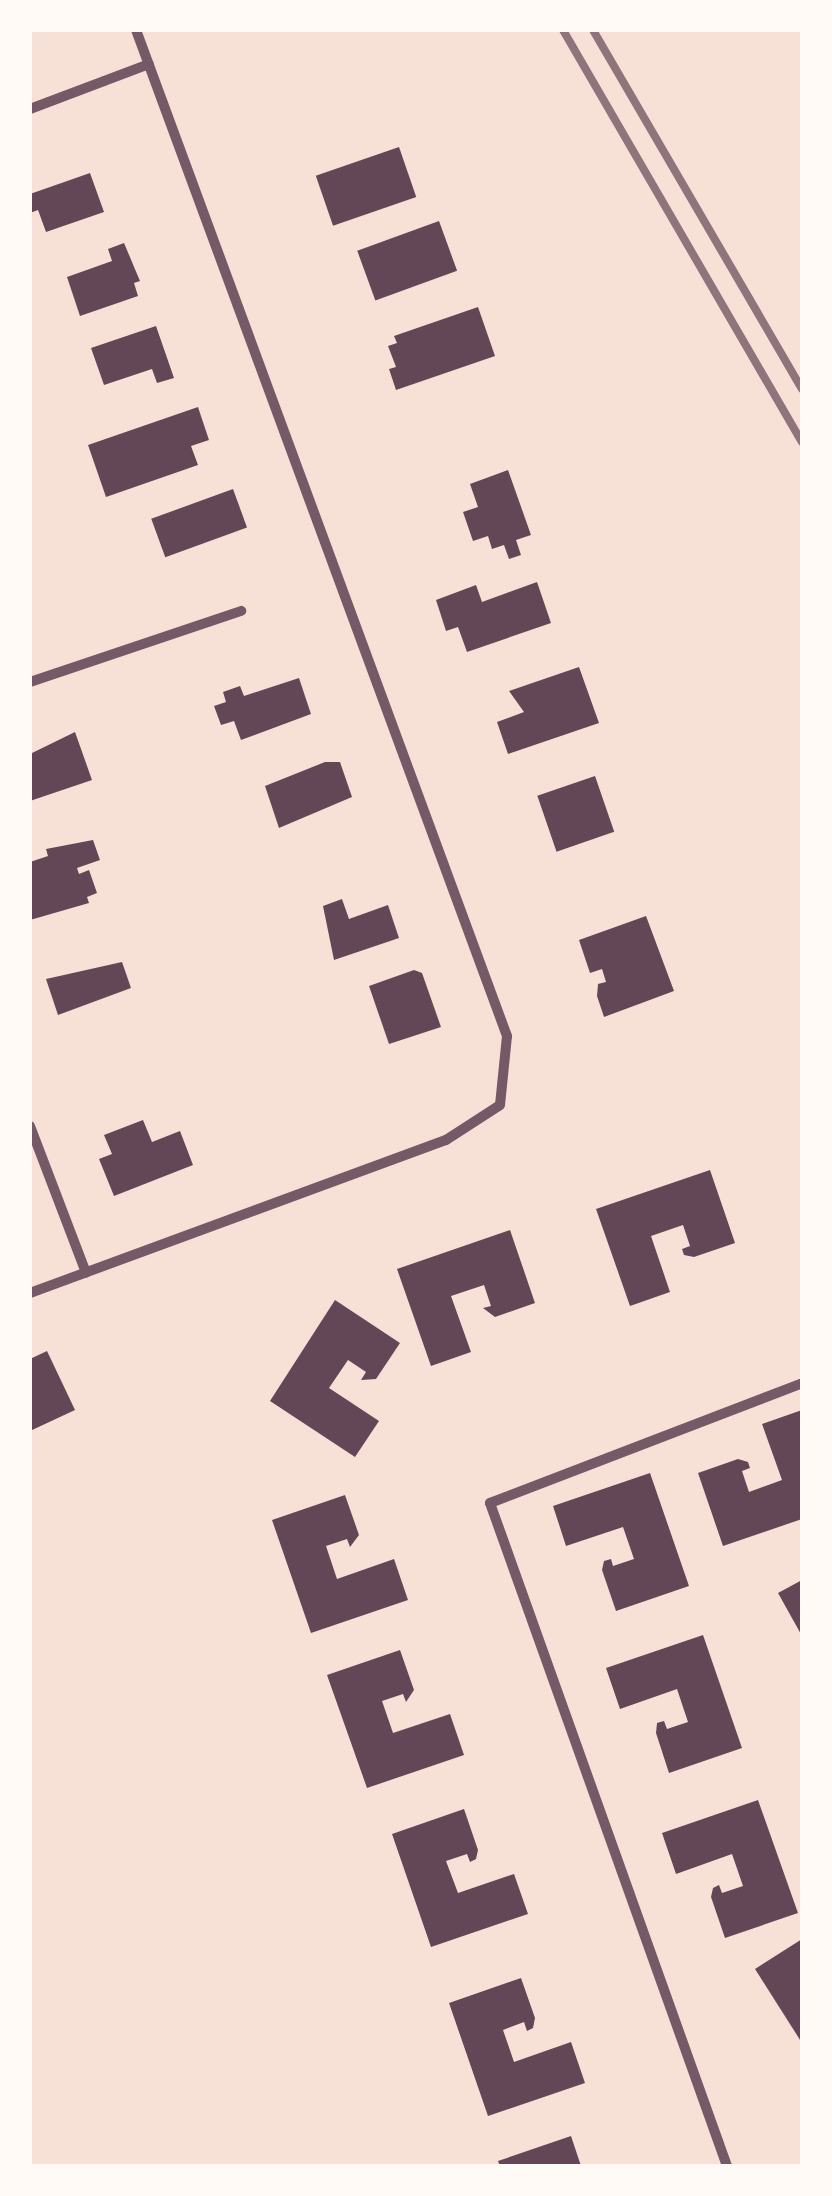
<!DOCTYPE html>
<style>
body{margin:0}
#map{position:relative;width:832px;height:2196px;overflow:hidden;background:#f7e1d7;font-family:Bitter,serif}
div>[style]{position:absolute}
.building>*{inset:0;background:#644757;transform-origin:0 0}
.minor>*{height:10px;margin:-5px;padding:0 5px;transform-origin:5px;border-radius:5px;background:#755966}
.rail>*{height:8px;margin:-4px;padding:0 4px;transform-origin:4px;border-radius:4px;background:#8f747c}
span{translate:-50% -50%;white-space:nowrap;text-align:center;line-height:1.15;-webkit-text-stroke:8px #fffaf5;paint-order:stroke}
.frame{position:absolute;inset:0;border:32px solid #fffaf5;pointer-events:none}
</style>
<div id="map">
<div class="building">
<div style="left:399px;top:147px;width:53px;height:88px;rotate:71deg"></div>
<div style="clip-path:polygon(90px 173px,104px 212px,46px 232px,38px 210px,30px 213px,30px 194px)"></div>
<div style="left:439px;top:221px;width:53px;height:87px;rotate:70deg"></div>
<div style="clip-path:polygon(124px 243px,140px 281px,134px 283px,138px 296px,80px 316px,67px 277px,112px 261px,108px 249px)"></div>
<div style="clip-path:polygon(478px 307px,495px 356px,396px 390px,389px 369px,396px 367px,388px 346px,397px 343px,394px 336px)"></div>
<div style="clip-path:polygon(156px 326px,174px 378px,157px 383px,152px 369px,104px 385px,91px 348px)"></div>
<div style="clip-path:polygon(198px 407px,209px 440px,191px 446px,198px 465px,106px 497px,88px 445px)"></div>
<div style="clip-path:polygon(508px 470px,531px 535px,516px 540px,521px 555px,509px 559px,504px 545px,492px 549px,488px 536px,473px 541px,463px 512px,478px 507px,470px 484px)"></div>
<div style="left:233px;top:489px;width:41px;height:87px;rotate:70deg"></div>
<div style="clip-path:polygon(537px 582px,551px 623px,467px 652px,458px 627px,446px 631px,436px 600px,476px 585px,482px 602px)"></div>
<div style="clip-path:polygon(579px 667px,599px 723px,508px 754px,497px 722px,524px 712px,509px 691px)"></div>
<div style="clip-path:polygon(299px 678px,311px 714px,241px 740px,234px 721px,221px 725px,214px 706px,226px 702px,223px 692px,240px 686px,244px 696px)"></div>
<div style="clip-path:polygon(75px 732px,92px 780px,30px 801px,30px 754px)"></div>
<div style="clip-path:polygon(325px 762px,340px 762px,352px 797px,279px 828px,265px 786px)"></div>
<div style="left:595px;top:776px;width:59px;height:61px;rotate:71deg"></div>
<div style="clip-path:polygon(93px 840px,100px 860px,77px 868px,79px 874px,89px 870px,97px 893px,87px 897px,89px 903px,30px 920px,30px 862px,48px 856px,46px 849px)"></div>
<div style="clip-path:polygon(342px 899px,349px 919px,388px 905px,399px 938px,334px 960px,323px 906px)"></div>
<div style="clip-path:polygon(646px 916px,674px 991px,604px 1017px,597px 996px,598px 984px,606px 982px,602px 969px,590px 973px,579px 940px)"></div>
<div style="clip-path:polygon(122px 962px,131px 988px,58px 1015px,46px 979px)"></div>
<div style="clip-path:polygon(414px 970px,422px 973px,441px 1027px,389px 1044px,369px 986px)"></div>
<div style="clip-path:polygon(143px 1120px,152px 1142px,180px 1131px,193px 1165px,114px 1196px,99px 1159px,112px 1154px,104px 1135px)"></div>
<div style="clip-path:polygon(710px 1170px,735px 1243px,694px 1257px,684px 1255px,682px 1249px,690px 1246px,683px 1225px,651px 1236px,670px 1292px,630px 1306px,596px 1209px)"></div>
<div style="clip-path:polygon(510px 1230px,535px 1303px,495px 1317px,483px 1308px,491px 1306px,484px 1285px,451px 1296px,471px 1352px,431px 1366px,397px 1269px)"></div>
<div style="clip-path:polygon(335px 1300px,400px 1343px,376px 1379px,361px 1380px,366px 1372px,348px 1360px,329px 1388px,379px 1421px,355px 1457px,270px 1401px)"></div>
<div style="clip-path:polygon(47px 1351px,75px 1410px,30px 1431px,30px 1359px)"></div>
<div style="clip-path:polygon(802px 1410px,802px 1519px,723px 1546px,698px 1473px,738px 1459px,748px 1462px,750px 1468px,742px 1471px,749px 1492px,782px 1480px,762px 1424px)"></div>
<div style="clip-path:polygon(650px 1473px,689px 1586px,616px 1611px,602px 1570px,604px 1561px,611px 1559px,613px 1566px,634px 1559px,623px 1527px,566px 1546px,553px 1506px)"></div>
<div style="clip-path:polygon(345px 1495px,359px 1535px,350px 1547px,347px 1539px,326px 1546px,337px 1579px,394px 1559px,408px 1600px,311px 1633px,272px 1520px)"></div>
<div style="clip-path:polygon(802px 1580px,802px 1636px,778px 1593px)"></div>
<div style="clip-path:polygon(703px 1635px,742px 1748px,669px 1773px,656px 1733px,657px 1723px,664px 1721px,667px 1729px,688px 1722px,677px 1689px,620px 1709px,606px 1668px)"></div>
<div style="clip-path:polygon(400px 1650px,414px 1690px,406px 1702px,403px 1694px,382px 1701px,393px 1733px,450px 1714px,464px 1755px,367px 1788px,327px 1675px)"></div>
<div style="clip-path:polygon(758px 1800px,798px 1913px,725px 1938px,711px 1897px,713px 1888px,719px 1885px,722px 1893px,743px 1886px,732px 1854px,676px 1874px,662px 1833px)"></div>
<div style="clip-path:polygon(464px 1809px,478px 1850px,476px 1859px,470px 1862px,467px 1854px,446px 1861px,458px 1893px,514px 1874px,528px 1914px,431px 1947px,392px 1834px)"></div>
<div style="clip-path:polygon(802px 1939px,802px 2043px,755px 1969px)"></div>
<div style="clip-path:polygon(521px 1978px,535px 2018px,533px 2028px,527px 2031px,524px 2022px,503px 2030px,514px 2062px,571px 2042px,585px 2083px,488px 2116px,449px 2003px)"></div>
<div style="clip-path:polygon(571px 2136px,581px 2166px,500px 2166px,498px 2161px)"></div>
</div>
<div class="minor">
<div style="left:30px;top:109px;width:127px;rotate:-20.7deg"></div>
<div style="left:30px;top:682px;width:223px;rotate:-18.6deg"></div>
<div style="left:30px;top:1126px;width:157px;rotate:69.1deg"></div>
<div style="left:30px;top:1293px;width:443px;rotate:-20.2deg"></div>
<div style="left:446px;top:1140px;width:64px;rotate:-32.9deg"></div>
<div style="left:500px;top:1105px;width:69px;rotate:-84.2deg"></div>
<div style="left:507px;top:1036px;width:1072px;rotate:-110.24deg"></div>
<div style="left:727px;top:2166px;width:704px;rotate:-109.67deg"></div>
<div style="left:490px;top:1503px;width:334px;rotate:-21deg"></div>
</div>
<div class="rail">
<div style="left:563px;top:30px;width:476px;rotate:59.9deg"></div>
<div style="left:593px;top:30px;width:415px;rotate:59.8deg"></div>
</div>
<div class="frame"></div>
</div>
